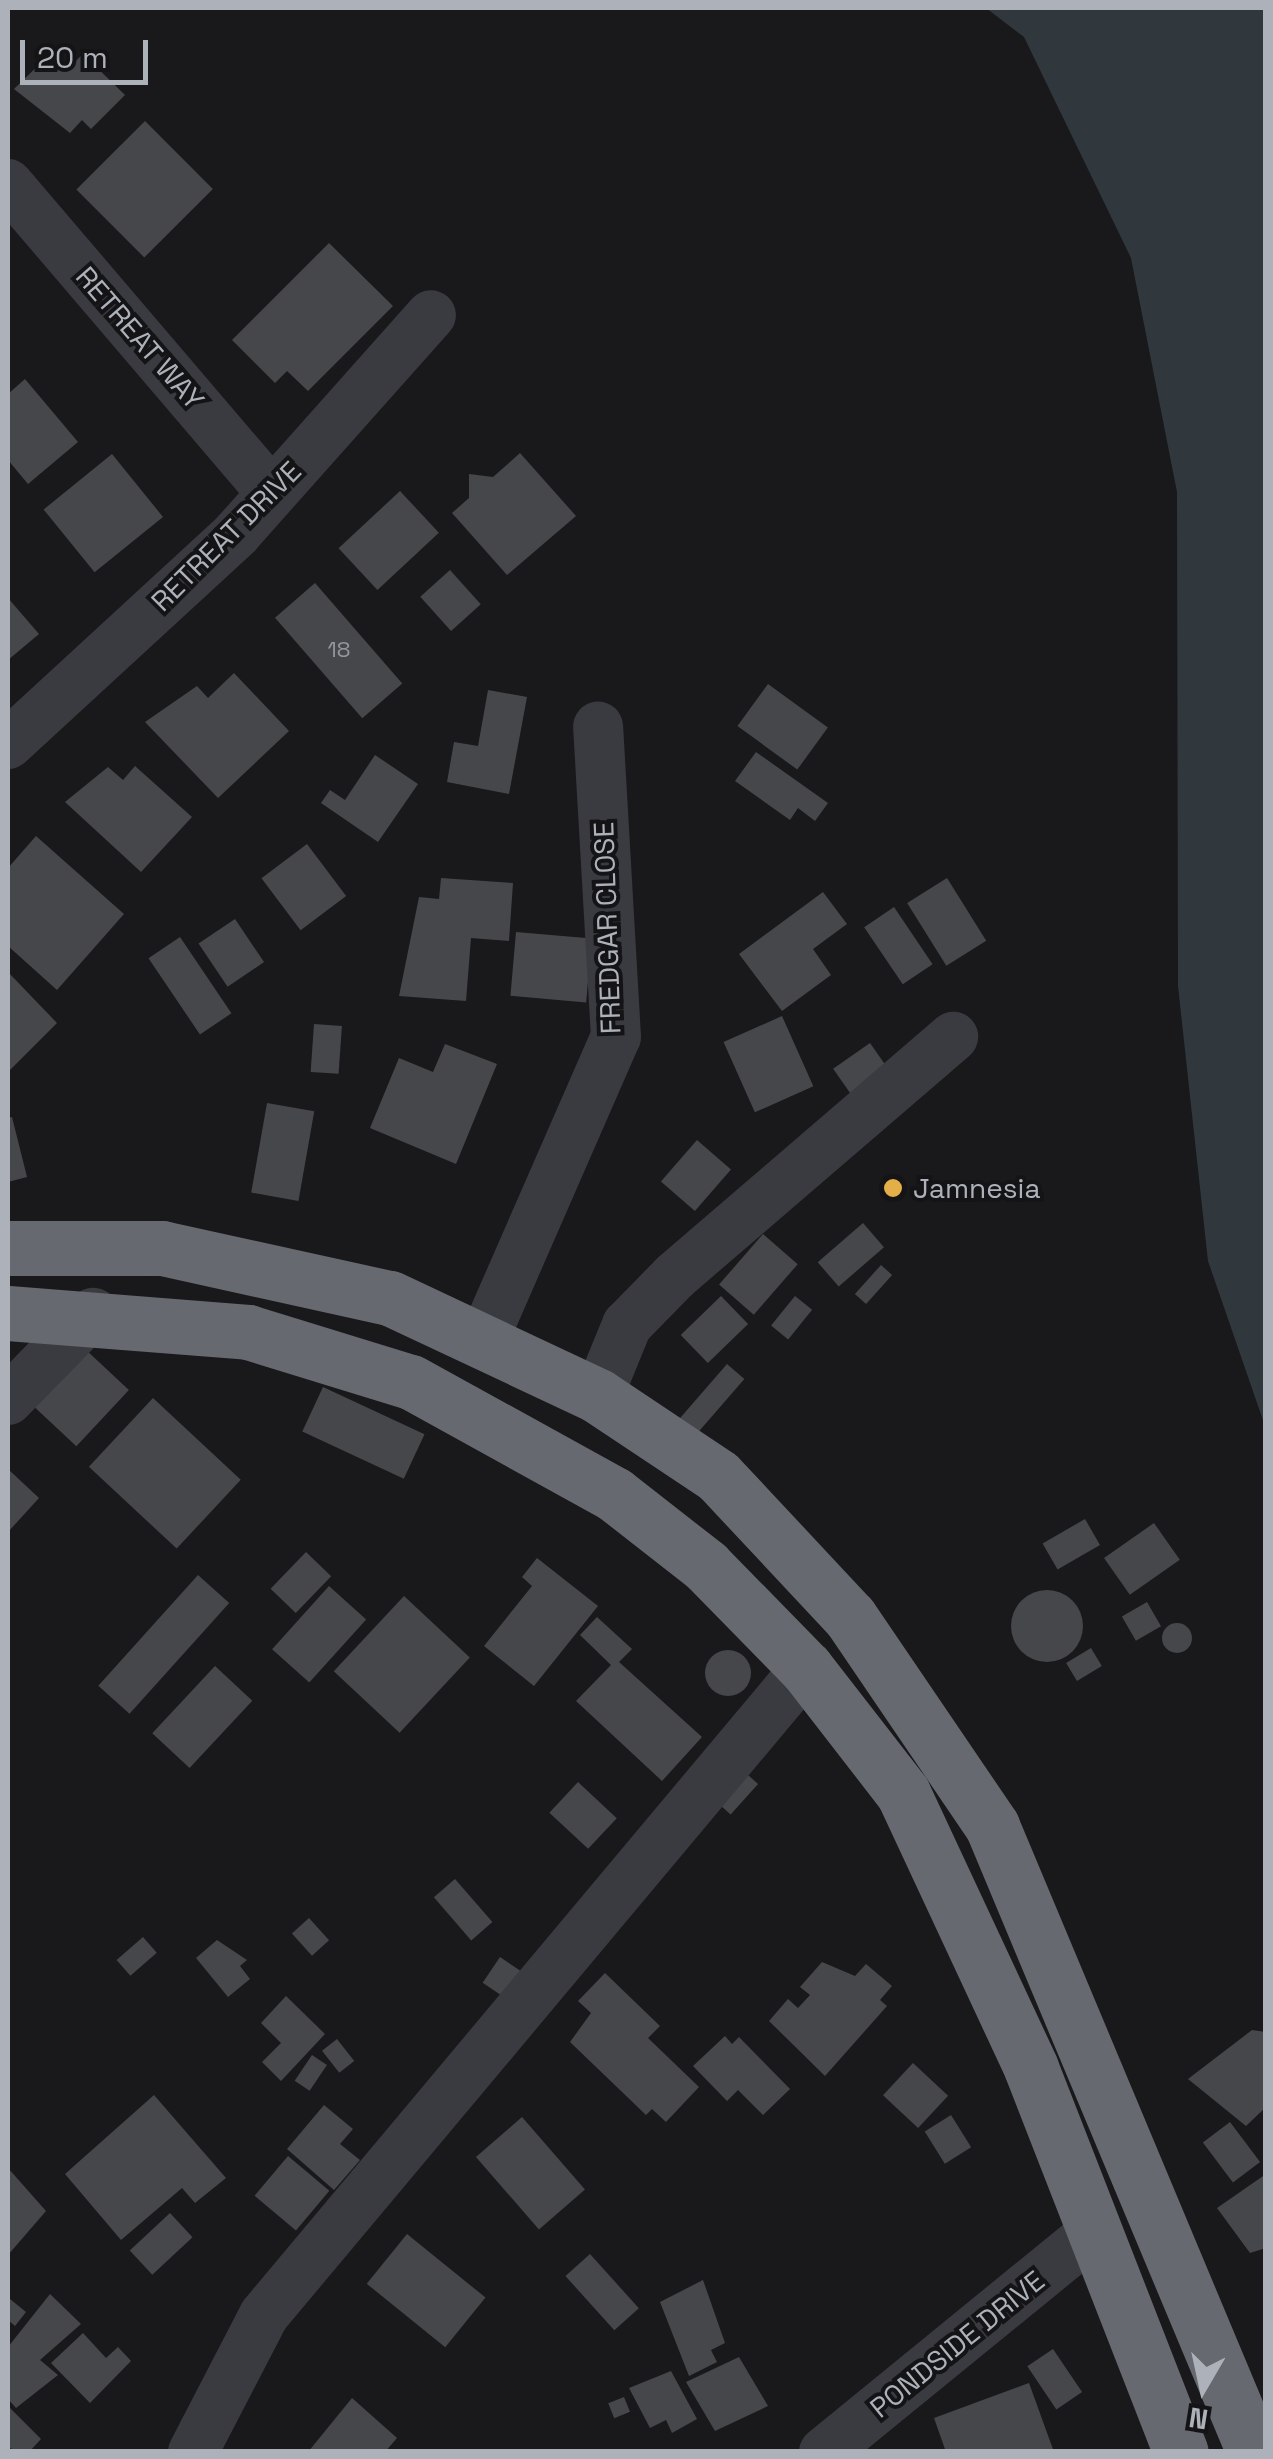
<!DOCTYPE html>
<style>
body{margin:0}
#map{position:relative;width:1273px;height:2459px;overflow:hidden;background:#19191b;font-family:"Space Grotesk",sans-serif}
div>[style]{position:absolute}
.water>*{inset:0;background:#30383e}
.building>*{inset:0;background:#46474b;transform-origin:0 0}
.round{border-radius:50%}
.minor>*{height:50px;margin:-25px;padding:0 25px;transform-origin:25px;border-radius:25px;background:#3a3b40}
.highway>*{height:55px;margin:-27.5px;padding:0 27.5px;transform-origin:27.5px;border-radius:27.5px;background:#676970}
.dots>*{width:28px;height:28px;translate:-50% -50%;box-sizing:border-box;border:5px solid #141416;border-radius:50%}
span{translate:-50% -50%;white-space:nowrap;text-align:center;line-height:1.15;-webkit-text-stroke:8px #141416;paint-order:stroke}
.number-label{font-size:22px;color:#92969e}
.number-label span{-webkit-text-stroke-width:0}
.street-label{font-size:28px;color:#acb1ba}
.poi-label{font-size:28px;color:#acb1ba}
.left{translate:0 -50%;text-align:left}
.frame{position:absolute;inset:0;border:10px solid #acb1ba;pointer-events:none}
.north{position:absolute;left:1153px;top:2339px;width:100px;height:100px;-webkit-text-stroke:8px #141416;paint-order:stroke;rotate:189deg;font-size:28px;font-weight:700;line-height:40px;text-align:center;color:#acb1ba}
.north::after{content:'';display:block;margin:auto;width:35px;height:45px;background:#acb1ba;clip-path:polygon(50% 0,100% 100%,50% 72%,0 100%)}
.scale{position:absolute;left:20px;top:40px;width:128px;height:45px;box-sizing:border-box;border:5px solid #acb1ba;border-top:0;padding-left:12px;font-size:30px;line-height:35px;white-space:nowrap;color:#acb1ba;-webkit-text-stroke:8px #141416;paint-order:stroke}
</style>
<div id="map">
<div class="water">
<div style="clip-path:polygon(986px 8px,1265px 8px,1265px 1426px,1208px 1261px,1178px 986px,1177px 492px,1131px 258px,1024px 37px)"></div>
</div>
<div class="building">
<div style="clip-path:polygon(83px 54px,125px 95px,91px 129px,82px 120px,70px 133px,14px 89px,49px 55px,65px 71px)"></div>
<div style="left:145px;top:121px;width:96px;height:97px;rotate:45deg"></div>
<div style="clip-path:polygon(329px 243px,393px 306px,308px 391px,287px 371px,275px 383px,232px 340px)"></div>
<div style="clip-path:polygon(25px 379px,78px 442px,28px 484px,8px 460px,8px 394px)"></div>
<div style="clip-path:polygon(520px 453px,576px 516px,507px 575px,452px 513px,469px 498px,469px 474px,493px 477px)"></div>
<div style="left:112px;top:454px;width:81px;height:88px;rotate:51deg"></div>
<div style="left:400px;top:491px;width:57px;height:84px;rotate:47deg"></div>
<div style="left:450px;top:570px;width:46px;height:40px;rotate:48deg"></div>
<div style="left:315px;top:583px;width:133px;height:53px;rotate:49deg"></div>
<div style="clip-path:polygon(8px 598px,39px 634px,8px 660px)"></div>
<div style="clip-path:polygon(234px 673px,289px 731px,218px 798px,145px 722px,197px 686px,208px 698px)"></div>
<div style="left:768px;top:684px;width:74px;height:52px;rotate:36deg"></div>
<div style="clip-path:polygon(488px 690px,527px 697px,509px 794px,447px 782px,454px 742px,478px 746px)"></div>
<div style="clip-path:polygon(756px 752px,828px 803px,815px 821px,798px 808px,790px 820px,735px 781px)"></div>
<div style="clip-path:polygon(375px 755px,418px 784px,378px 842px,321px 803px,330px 790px,345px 800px)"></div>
<div style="clip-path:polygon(135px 766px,192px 817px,141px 872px,65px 802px,108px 767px,123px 780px)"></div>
<div style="clip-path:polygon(36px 836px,124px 914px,57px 990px,8px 946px,8px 868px)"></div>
<div style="left:307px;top:844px;width:65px;height:57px;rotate:53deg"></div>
<div style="clip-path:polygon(441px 878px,513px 883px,509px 941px,471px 938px,466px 1001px,399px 996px,419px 897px,439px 899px)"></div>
<div style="left:947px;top:878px;width:74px;height:47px;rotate:58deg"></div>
<div style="clip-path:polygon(823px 892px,847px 924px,813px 949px,831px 975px,782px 1011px,739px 954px)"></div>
<div style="left:894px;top:907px;width:69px;height:36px;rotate:56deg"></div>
<div style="left:235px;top:919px;width:52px;height:44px;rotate:56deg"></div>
<div style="left:516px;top:932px;width:76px;height:64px;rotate:5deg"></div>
<div style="left:180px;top:937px;width:92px;height:38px;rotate:56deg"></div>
<div style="clip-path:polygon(8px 972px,57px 1023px,8px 1072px)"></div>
<div style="left:782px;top:1016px;width:77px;height:64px;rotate:66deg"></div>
<div style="left:314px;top:1024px;width:28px;height:48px;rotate:4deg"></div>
<div style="left:870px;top:1043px;width:50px;height:45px;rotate:55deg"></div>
<div style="clip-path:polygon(445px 1044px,497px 1064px,456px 1164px,370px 1128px,399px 1058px,433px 1072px)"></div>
<div style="left:267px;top:1103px;width:48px;height:91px;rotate:10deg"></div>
<div style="clip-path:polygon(12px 1117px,27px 1177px,8px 1182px,8px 1118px)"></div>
<div style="left:697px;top:1140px;width:45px;height:55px;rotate:41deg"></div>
<div style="left:863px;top:1223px;width:32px;height:60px;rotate:49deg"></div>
<div style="left:763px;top:1234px;width:46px;height:67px;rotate:41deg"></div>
<div style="left:881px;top:1265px;width:15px;height:39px;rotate:42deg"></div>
<div style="left:721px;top:1296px;width:39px;height:56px;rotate:46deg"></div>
<div style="left:795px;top:1296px;width:22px;height:38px;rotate:39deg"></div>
<div style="left:85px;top:1349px;width:60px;height:77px;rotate:43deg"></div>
<div style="left:727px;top:1364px;width:23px;height:84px;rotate:41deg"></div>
<div style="left:323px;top:1387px;width:112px;height:49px;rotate:25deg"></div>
<div style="left:153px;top:1398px;width:120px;height:94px;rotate:43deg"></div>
<div style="clip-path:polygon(8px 1469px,39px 1498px,8px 1532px)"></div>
<div style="left:1085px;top:1519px;width:30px;height:49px;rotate:60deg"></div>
<div style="left:1154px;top:1523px;width:45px;height:61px;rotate:55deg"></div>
<div style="left:306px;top:1552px;width:35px;height:51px;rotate:44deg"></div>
<div style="clip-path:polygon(537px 1558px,598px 1606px,534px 1686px,484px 1646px,532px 1586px,522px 1577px)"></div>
<div style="left:198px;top:1575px;width:42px;height:149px;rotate:42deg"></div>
<div style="left:329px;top:1586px;width:50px;height:85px;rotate:42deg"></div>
<div class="round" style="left:1011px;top:1590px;width:72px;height:72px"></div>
<div style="left:404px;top:1596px;width:90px;height:103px;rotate:43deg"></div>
<div style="left:1147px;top:1602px;width:28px;height:29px;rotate:60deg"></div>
<div style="clip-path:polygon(597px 1617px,632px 1649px,619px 1662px,702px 1737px,662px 1781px,576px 1701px,611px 1665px,580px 1635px)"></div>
<div class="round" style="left:1162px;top:1623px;width:30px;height:30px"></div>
<div style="left:1091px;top:1648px;width:21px;height:29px;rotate:59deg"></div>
<div class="round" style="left:705px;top:1650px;width:46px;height:46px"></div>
<div style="left:215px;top:1666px;width:51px;height:92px;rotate:43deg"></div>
<div style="left:738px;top:1766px;width:27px;height:41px;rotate:42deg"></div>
<div style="left:578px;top:1782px;width:53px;height:42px;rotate:43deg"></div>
<div style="left:455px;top:1879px;width:57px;height:28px;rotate:49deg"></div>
<div style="left:309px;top:1918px;width:30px;height:23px;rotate:48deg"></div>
<div style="left:143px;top:1937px;width:21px;height:35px;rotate:49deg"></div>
<div style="clip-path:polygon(217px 1940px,247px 1960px,240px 1966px,250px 1979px,228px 1997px,196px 1958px)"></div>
<div style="left:500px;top:1957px;width:25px;height:31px;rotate:34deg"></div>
<div style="clip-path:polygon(822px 1962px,855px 1976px,866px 1964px,892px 1986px,880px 2000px,887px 2006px,825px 2076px,769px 2021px,788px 1999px,798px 2008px,810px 1995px,800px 1987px)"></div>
<div style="clip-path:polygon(605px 1973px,660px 2026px,648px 2038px,699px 2087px,666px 2122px,652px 2109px,646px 2115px,570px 2042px,591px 2013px,578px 2001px)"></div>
<div style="clip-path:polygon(286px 1996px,325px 2034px,281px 2081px,262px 2062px,281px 2043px,261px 2023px)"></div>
<div style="clip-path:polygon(1252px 2030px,1266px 2032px,1266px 2107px,1246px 2126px,1188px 2079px)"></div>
<div style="clip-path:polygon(725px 2036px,732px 2044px,739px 2037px,790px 2089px,763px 2115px,738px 2090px,727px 2101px,693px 2066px)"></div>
<div style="left:337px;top:2039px;width:28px;height:19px;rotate:52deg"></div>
<div style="left:312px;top:2055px;width:18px;height:31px;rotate:34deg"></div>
<div style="left:913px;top:2063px;width:48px;height:44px;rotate:43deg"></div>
<div style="clip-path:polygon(154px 2095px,226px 2178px,195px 2203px,182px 2188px,121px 2240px,65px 2174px)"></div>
<div style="clip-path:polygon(324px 2105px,353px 2129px,340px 2144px,360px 2160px,334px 2190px,287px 2149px)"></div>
<div style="left:951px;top:2115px;width:38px;height:31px;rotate:58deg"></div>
<div style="left:522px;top:2117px;width:96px;height:61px;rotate:49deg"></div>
<div style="left:1230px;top:2122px;width:50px;height:34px;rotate:53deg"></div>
<div style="left:288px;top:2156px;width:54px;height:52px;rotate:40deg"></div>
<div style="clip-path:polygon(8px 2168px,46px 2211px,8px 2255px)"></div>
<div style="clip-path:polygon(1266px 2174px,1266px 2248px,1250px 2253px,1217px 2208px)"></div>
<div style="left:170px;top:2213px;width:33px;height:55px;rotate:47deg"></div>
<div style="left:407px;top:2234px;width:101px;height:64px;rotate:39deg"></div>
<div style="left:590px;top:2254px;width:73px;height:33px;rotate:48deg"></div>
<div style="clip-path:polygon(703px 2280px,725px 2343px,711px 2350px,717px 2362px,689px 2376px,660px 2302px)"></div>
<div style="clip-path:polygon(50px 2294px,81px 2324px,40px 2360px,58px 2375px,16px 2408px,8px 2399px,8px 2347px)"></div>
<div style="clip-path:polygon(10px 2299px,26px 2312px,15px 2326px,8px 2320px)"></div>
<div style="clip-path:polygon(83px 2333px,106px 2358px,118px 2347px,131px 2361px,90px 2403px,51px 2363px)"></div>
<div style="left:1053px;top:2349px;width:52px;height:31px;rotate:56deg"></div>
<div style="clip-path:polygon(739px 2357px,768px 2406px,715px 2431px,686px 2382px)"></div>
<div style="clip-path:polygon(671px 2371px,697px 2419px,672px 2433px,666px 2420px,650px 2428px,629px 2388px)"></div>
<div style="clip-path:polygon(1029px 2383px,1054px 2452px,946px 2452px,934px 2418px)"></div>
<div style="left:624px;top:2397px;width:16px;height:17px;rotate:68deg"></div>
<div style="clip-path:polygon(352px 2398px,397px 2438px,385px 2452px,308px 2452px)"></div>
<div style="clip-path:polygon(8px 2406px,41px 2439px,29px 2452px,8px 2448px)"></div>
</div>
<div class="minor">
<div style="left:8px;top:184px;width:406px;rotate:49.5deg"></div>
<div style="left:8px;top:744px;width:310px;rotate:-42.6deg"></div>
<div style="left:236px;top:534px;width:293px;rotate:-48.3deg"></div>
<div style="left:482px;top:1343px;width:334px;rotate:-66.4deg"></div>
<div style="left:616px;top:1037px;width:311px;rotate:-93.3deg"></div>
<div style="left:598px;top:1396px;width:77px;rotate:-67.8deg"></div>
<div style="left:627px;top:1325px;width:69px;rotate:-45.6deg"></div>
<div style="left:675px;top:1276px;width:367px;rotate:-40.7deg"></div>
<div style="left:8px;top:1400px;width:122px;rotate:-45.7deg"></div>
<div style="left:193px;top:2452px;width:154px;rotate:-62.6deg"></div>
<div style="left:264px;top:2315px;width:844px;rotate:-50.05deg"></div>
<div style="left:824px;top:2452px;width:342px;rotate:-39.2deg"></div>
</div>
<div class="highway">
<div style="left:8px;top:1248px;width:154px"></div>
<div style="left:162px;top:1248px;width:233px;rotate:12.4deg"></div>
<div style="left:390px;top:1298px;width:230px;rotate:25.2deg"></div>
<div style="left:598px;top:1396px;width:144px;rotate:33.7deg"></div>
<div style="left:718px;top:1476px;width:193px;rotate:46.9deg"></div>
<div style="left:850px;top:1617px;width:253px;rotate:55.8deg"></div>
<div style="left:992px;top:1826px;width:679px;rotate:67.29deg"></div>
<div style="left:8px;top:1313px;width:241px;rotate:4.5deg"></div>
<div style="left:248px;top:1332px;width:170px;rotate:17.1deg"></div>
<div style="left:411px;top:1382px;width:232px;rotate:28.9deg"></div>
<div style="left:614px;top:1494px;width:117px;rotate:38deg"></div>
<div style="left:706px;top:1566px;width:143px;rotate:45.6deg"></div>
<div style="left:806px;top:1668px;width:158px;rotate:52.2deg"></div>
<div style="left:903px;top:1793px;width:303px;rotate:65deg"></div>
<div style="left:1031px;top:2068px;width:412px;rotate:68.7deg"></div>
</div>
<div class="dots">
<div style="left:893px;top:1188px;background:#e4af48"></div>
</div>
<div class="number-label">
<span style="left:339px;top:650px">18</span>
</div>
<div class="street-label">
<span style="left:140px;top:338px;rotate:49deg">RETREAT WAY</span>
<span style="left:226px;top:536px;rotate:-45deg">RETREAT DRIVE</span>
<span style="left:607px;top:928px;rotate:-92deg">FREDGAR CLOSE</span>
<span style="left:957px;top:2344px;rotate:-39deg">PONDSIDE DRIVE</span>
</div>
<div class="poi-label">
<span class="left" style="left:913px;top:1188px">Jamnesia</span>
</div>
<div class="frame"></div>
<div class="north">N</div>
<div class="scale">20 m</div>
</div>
